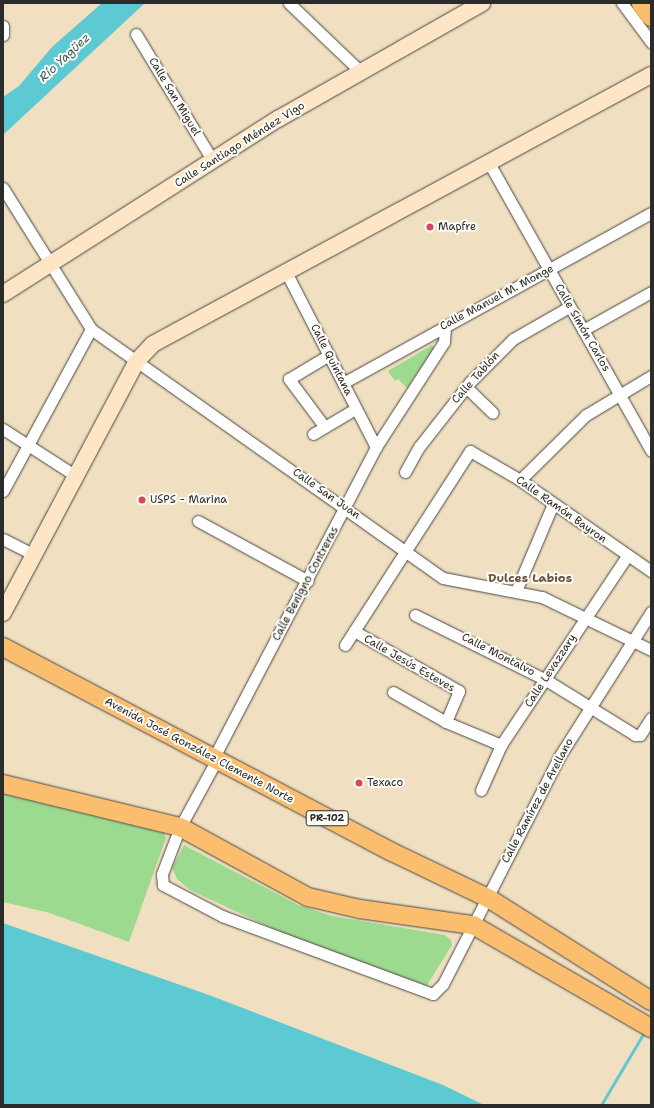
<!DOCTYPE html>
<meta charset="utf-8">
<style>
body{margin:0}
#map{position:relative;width:654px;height:1108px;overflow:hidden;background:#f0e0c1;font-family:"Shantell Sans",sans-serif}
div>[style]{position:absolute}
.green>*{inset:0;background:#9cda8f}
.water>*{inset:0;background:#5dcad3}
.stream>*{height:3px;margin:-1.5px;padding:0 1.5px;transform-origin:1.5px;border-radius:1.5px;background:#5dcad3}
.roads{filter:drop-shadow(0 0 1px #494642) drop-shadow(0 0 1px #494642)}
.street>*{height:11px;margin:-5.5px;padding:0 5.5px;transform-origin:5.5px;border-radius:5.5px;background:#fff}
.secondary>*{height:16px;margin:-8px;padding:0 8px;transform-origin:8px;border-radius:8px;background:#fde5c5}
.primary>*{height:18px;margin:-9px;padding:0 9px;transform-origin:9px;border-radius:9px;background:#fbbe6e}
.highway>*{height:21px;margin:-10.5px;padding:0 10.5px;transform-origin:10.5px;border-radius:10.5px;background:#fbbe6e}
.dots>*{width:11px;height:11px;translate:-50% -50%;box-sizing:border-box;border:2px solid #fdfcf7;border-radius:50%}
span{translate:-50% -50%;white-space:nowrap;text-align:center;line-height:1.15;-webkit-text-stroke:4px #fdfcf7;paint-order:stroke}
.shield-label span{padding:1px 3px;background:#fdfcf7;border:1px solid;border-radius:3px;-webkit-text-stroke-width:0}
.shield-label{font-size:10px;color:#2b2b2b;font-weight:700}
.street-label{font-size:11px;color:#2b2b2b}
.poi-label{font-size:11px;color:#2b2b2b}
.left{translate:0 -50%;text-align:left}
.water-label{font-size:12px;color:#3a5b5d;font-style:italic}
.neighbourhood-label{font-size:12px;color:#69533e;font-weight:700}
.frame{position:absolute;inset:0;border:4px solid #2b2b2b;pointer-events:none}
</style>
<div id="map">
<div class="green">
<div style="clip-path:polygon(432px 345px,434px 348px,407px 388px,398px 379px,395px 381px,388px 371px)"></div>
<div style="clip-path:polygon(3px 794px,164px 833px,166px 838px,129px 942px,50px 913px,3px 902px)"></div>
<div style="clip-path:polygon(184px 845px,298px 905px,332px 916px,445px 935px,451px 940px,452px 945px,426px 987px,282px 933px,190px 890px,177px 879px,172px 868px)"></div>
</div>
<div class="water">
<div style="clip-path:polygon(102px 3px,145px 3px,3px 135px,3px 97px,19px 86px,52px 47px)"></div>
<div style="clip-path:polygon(3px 923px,209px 995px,443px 1085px,484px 1105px,3px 1105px)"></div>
</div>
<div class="stream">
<div style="left:601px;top:1105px;width:86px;rotate:-59.3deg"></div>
</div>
<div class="roads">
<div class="street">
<div style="left:289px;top:3px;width:98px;rotate:43.8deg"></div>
<div style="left:622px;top:3px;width:49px;rotate:53.4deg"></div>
<div style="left:3px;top:26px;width:9px;rotate:90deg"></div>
<div style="left:136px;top:34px;width:149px;rotate:58.8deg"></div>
<div style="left:489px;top:163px;width:330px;rotate:60.6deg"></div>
<div style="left:3px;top:188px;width:166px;rotate:58deg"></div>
<div style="left:91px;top:329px;width:431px;rotate:35.3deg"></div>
<div style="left:443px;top:578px;width:101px;rotate:10.9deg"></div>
<div style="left:542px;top:597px;width:121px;rotate:25.9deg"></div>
<div style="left:286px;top:272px;width:197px;rotate:62.8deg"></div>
<div style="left:583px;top:330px;width:78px;rotate:-29.2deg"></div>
<div style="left:343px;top:383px;width:352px;rotate:-28.9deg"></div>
<div style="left:466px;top:387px;width:37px;rotate:44deg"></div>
<div style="left:324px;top:426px;width:59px;rotate:-126.7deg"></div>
<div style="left:289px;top:379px;width:47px;rotate:-31deg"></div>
<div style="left:3px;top:429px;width:87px;rotate:32.8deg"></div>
<div style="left:313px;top:434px;width:49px;rotate:-30.8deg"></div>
<div style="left:405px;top:472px;width:29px;rotate:-61deg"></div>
<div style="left:419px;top:447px;width:83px;rotate:-51.9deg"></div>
<div style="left:470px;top:382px;width:61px;rotate:-45deg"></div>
<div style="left:513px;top:339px;width:64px;rotate:-29.7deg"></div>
<div style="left:520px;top:480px;width:93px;rotate:-44.6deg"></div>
<div style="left:586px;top:415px;width:76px;rotate:-31deg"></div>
<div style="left:3px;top:491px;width:184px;rotate:-61.5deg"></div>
<div style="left:198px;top:521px;width:125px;rotate:28.6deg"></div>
<div style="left:3px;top:539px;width:35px;rotate:27deg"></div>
<div style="left:516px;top:591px;width:95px;rotate:-67deg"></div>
<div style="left:415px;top:615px;width:146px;rotate:26.4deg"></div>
<div style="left:546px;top:680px;width:105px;rotate:31.7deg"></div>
<div style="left:635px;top:735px;width:5px"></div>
<div style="left:640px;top:735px;width:20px;rotate:-57deg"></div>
<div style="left:354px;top:631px;width:121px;rotate:29.7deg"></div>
<div style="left:459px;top:691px;width:34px;rotate:113deg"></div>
<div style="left:345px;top:645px;width:231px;rotate:-57.2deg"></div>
<div style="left:470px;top:451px;width:58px;rotate:30.1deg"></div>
<div style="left:520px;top:480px;width:160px;rotate:34.8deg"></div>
<div style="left:393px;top:692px;width:61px;rotate:29.5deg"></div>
<div style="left:446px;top:722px;width:60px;rotate:22.7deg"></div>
<div style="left:213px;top:759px;width:352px;rotate:-62.4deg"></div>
<div style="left:376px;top:447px;width:125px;rotate:-57.1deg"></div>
<div style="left:444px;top:342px;width:16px;rotate:-86deg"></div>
<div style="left:216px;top:761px;width:75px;rotate:118.6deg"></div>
<div style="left:180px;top:827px;width:50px;rotate:111deg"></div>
<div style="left:162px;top:874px;width:11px;rotate:85deg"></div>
<div style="left:163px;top:885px;width:67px;rotate:27.7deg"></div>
<div style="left:222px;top:916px;width:225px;rotate:20.3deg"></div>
<div style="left:433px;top:994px;width:14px;rotate:-45deg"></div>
<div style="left:443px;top:984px;width:255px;rotate:-62.9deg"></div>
<div style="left:559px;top:757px;width:172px;rotate:-57.6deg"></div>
<div style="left:481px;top:790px;width:49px;rotate:-66deg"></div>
<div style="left:501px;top:745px;width:227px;rotate:-56.3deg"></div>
</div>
<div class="secondary">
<div style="left:3px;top:294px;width:326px;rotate:-32.5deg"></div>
<div style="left:278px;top:119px;width:235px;rotate:-29.6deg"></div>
<div style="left:3px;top:613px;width:285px;rotate:-62deg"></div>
<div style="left:137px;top:361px;width:23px;rotate:-47deg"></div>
<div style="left:153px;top:344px;width:566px;rotate:-28.38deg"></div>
</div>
<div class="primary">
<div style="left:3px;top:647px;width:440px;rotate:27.8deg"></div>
<div style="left:392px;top:852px;width:106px;rotate:25.6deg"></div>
<div style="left:488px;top:898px;width:193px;rotate:32.3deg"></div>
<div style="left:3px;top:784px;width:182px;rotate:13.7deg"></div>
<div style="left:180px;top:827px;width:146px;rotate:28.7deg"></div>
<div style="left:308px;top:897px;width:53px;rotate:13deg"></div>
<div style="left:360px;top:909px;width:114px;rotate:8.1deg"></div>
<div style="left:473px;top:925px;width:206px;rotate:30.1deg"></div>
</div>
<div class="highway">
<div style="left:642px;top:3px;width:15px;rotate:53deg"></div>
</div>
</div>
<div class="dots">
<div style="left:430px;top:227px;background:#d1495b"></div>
<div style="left:142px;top:500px;background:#d1495b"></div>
<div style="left:359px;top:783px;background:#d1495b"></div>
</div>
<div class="shield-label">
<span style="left:327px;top:818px">PR-102</span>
</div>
<div class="street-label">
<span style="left:174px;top:97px;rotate:59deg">Calle San Miguel</span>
<span style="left:240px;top:145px;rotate:-32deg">Calle Santiago Méndez Vigo</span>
<span style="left:497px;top:298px;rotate:-28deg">Calle Manuel M. Monge</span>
<span style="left:582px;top:328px;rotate:60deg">Calle Simón Carlos</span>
<span style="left:331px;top:360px;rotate:63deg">Calle Quintana</span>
<span style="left:476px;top:378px;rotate:-48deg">Calle Tablón</span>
<span style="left:326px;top:494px;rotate:35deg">Calle San Juan</span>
<span style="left:561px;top:510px;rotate:35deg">Calle Ramón Bayron</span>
<span style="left:306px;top:584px;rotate:-62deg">Calle Benigno Contreras</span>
<span style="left:498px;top:655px;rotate:27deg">Calle Montalvo</span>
<span style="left:409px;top:664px;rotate:30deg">Calle Jesús Esteves</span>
<span style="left:551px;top:671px;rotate:-57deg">Calle Levazzary</span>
<span style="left:199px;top:751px;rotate:28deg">Avenida José González Clemente Norte</span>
<span style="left:538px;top:801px;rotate:-62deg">Calle Ramírez de Arellano</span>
</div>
<div class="poi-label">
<span class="left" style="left:438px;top:227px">Mapfre</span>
<span class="left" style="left:150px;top:500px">USPS - Marina</span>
<span class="left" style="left:367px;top:783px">Texaco</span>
</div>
<div class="water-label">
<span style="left:65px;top:58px;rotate:-43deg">Río Yagüez</span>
</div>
<div class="neighbourhood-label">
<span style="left:530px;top:579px">Dulces Labios</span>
</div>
<div class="frame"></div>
</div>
